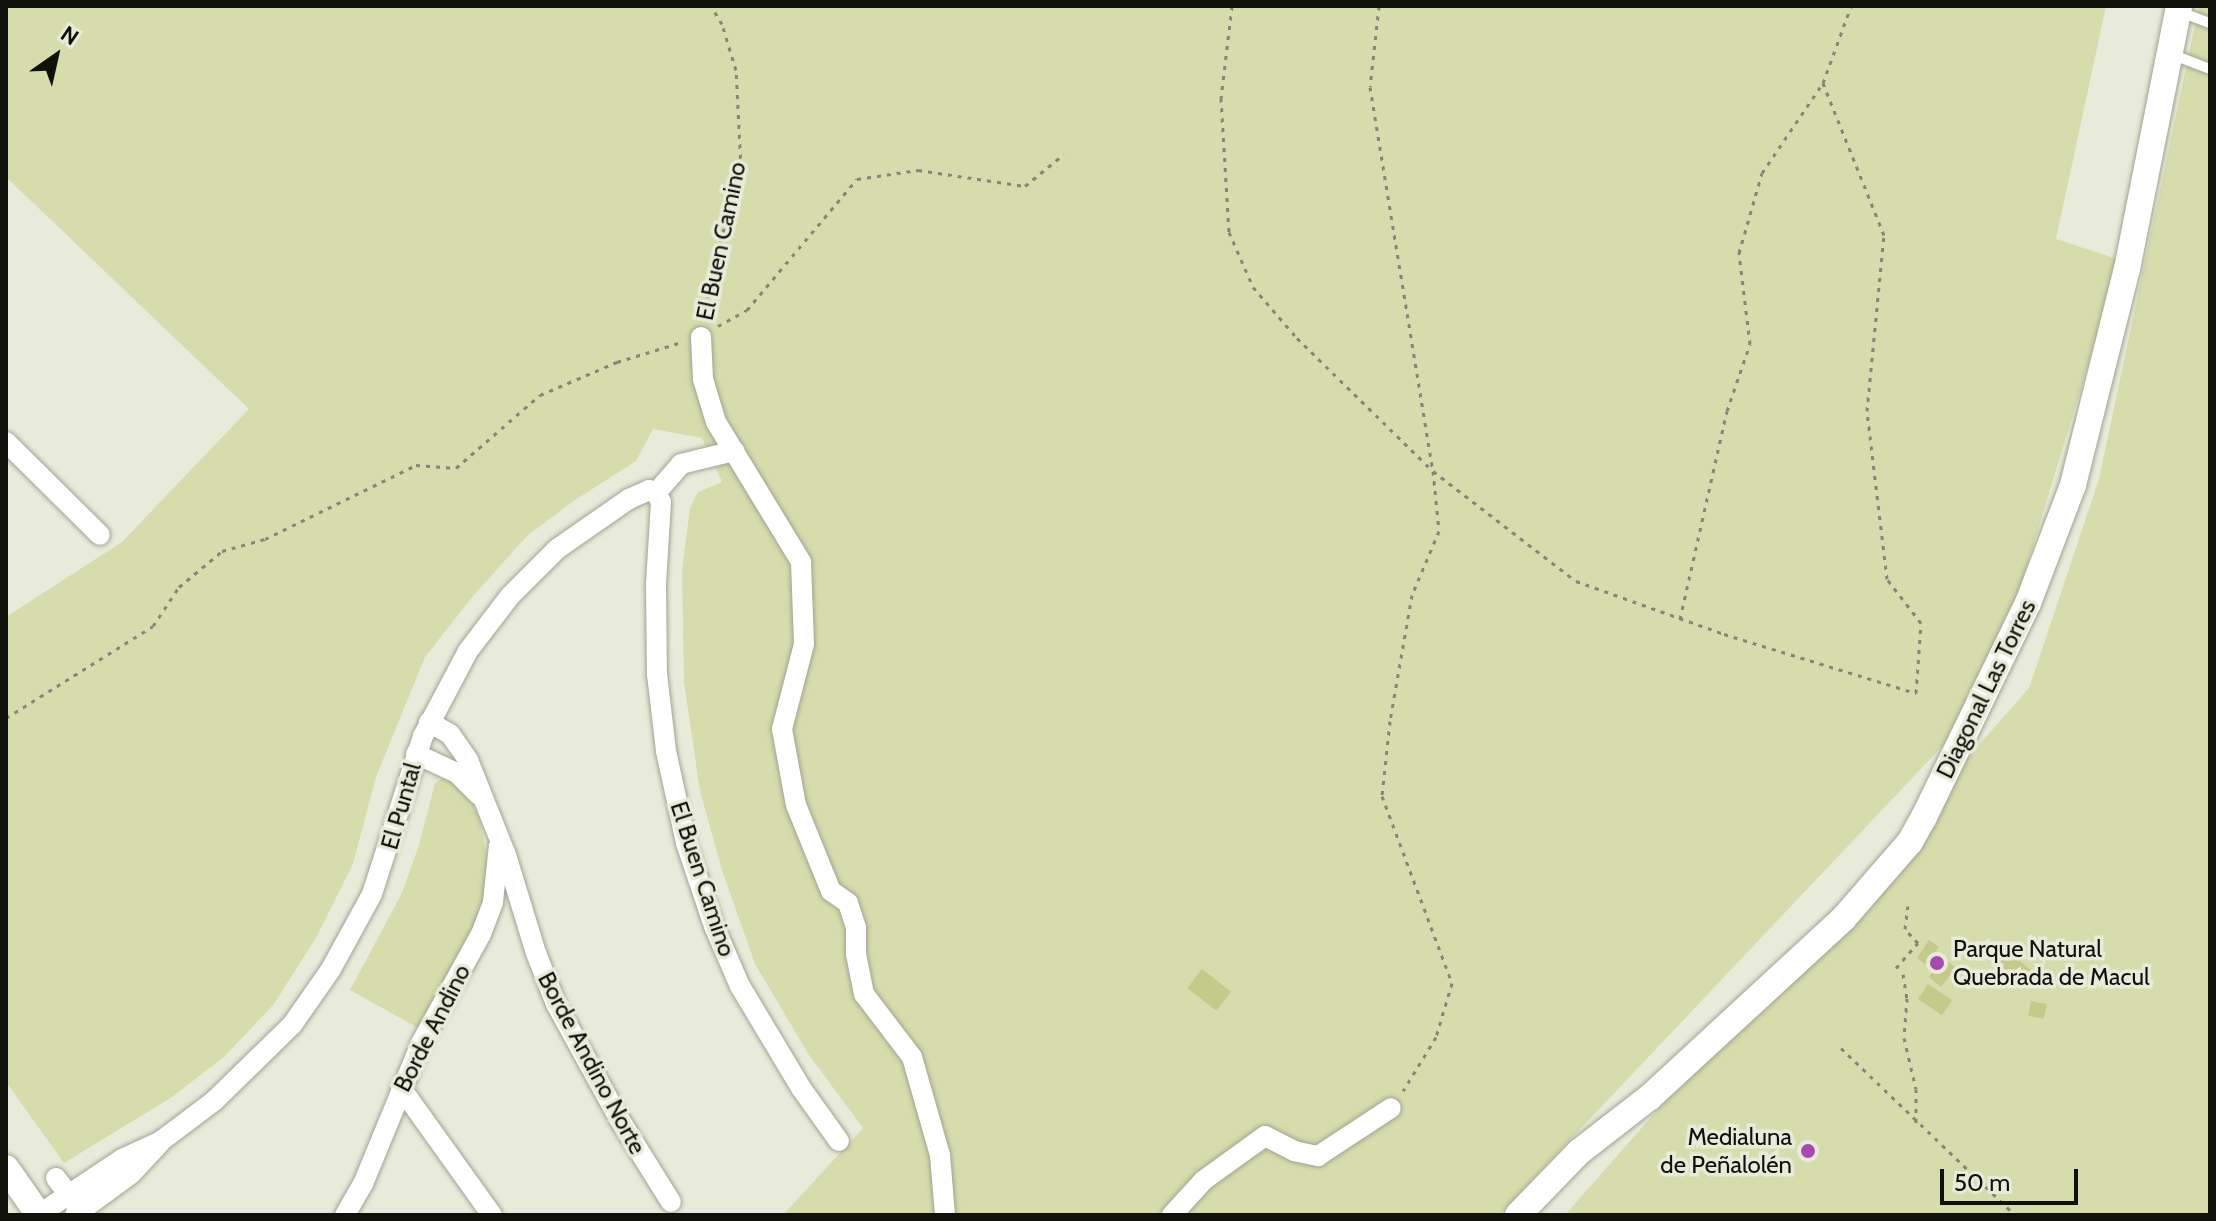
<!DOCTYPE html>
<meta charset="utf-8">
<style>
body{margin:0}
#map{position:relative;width:2216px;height:1221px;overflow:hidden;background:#e8ebd9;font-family:Cabin,sans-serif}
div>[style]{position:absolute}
.green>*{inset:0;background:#d6dcab}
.building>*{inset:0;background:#c4cb8a;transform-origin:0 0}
.path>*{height:3px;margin-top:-1.5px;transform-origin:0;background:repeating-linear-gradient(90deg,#848679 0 4px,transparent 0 10px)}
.roads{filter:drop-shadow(0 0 2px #a1a392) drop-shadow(0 0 2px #a1a392)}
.service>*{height:10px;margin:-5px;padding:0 5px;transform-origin:5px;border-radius:5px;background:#fff}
.minor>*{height:20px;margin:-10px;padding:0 10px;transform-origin:10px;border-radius:10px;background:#fff}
.tertiary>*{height:26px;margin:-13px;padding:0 13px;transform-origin:13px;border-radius:13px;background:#fff}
.dots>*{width:22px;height:22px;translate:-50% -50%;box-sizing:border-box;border:4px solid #e8ebd9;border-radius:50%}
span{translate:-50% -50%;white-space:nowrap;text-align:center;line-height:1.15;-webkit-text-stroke:7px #e8ebd9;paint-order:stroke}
.street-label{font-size:24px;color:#10110b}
.poi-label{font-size:24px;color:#10110b}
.left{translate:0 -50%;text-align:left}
.right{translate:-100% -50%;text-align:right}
.frame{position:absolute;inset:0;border:8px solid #10110b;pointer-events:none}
.north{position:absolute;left:16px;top:16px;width:80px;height:80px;-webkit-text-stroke:6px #e8ebd9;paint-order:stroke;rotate:34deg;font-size:22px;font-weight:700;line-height:32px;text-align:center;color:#10110b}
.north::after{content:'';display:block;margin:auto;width:28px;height:36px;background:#10110b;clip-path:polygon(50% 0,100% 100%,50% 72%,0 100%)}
.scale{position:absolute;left:1940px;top:1169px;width:138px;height:36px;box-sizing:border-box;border:4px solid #10110b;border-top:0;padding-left:10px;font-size:24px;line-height:28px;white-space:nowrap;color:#10110b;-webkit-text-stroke:6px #e8ebd9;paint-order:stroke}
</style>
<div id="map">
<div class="green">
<div style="clip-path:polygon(6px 6px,2106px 6px,2056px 239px,2120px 260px,1986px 700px,1499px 1215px,783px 1215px,863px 1128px,809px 1055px,755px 964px,722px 870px,700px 791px,684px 682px,682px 570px,690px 508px,698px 492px,722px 482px,702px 438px,653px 429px,636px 461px,575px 500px,527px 536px,473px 596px,425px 657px,376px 777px,353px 864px,317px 936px,274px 1004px,225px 1056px,172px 1097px,64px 1163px,6px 1082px,6px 617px,122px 542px,249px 409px,6px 177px)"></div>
<div style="clip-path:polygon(2199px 6px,2210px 6px,2210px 1215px,1565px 1215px,2029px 688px,2099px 479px)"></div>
<div style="clip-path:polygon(443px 778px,449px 781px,453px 778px,469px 797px,480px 820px,488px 862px,485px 895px,479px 918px,418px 1028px,350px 990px,402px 893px,419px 845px,435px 783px)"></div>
</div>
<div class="building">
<div style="clip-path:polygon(1929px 940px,1939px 947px,1936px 951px,1956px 968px,1941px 987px,1929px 977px,1934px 970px,1917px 958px)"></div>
<div style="left:2007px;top:950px;width:31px;height:16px;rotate:40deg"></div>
<div style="left:1202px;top:969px;width:37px;height:24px;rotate:38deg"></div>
<div style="left:1928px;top:984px;width:29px;height:18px;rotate:34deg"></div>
<div style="left:2031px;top:1001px;width:16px;height:15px;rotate:11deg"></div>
</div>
<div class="path">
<div style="left:1232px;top:6px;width:93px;rotate:96.8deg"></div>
<div style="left:1221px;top:98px;width:134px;rotate:86.6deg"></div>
<div style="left:1229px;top:232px;width:60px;rotate:66.4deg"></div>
<div style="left:1253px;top:287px;width:67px;rotate:49.2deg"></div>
<div style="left:1297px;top:338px;width:190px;rotate:44.4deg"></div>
<div style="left:1433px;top:471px;width:180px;rotate:37.6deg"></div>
<div style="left:1576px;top:581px;width:157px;rotate:19.7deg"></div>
<div style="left:1724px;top:634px;width:201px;rotate:17.1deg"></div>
<div style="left:1916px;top:693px;width:70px;rotate:-85.9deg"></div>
<div style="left:1921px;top:623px;width:56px;rotate:-127.7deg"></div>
<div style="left:1887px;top:579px;width:169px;rotate:-96.8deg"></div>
<div style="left:1867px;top:411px;width:177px;rotate:-84.5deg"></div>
<div style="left:1884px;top:235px;width:164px;rotate:-111.9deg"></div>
<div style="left:1379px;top:6px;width:81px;rotate:96.3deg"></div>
<div style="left:1370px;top:87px;width:389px;rotate:80.7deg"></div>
<div style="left:1433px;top:471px;width:60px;rotate:84.3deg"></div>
<div style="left:1439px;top:531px;width:69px;rotate:112.9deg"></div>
<div style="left:1412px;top:595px;width:128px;rotate:99.9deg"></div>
<div style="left:1390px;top:721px;width:75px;rotate:96.1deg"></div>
<div style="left:1382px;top:796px;width:200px;rotate:69.5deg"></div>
<div style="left:1452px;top:983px;width:56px;rotate:106.5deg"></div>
<div style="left:1436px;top:1037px;width:63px;rotate:121.4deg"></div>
<div style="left:704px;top:317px;width:57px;rotate:-78.9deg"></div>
<div style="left:715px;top:261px;width:97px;rotate:-74.4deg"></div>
<div style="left:741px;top:168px;width:98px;rotate:-92.9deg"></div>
<div style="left:736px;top:70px;width:48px;rotate:-106.9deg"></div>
<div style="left:722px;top:24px;width:21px;rotate:-121deg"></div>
<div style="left:718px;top:326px;width:33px;rotate:-29deg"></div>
<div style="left:747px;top:310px;width:171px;rotate:-50deg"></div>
<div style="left:857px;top:179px;width:62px;rotate:-8.4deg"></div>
<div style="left:918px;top:170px;width:108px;rotate:8.5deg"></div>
<div style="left:1025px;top:186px;width:50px;rotate:-39.4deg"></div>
<div style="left:1680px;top:619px;width:213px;rotate:-77.3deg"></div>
<div style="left:1727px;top:411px;width:71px;rotate:-71.1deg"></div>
<div style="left:1750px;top:344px;width:92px;rotate:-96.9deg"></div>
<div style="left:1739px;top:253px;width:83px;rotate:-74deg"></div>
<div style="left:1762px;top:173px;width:109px;rotate:-55.9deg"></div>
<div style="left:1823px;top:83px;width:82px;rotate:-70deg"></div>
<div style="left:6px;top:718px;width:173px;rotate:-32deg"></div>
<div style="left:153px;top:626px;width:47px;rotate:-56.3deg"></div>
<div style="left:179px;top:587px;width:56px;rotate:-39.9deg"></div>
<div style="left:222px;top:551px;width:45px;rotate:-15.6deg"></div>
<div style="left:265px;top:539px;width:168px;rotate:-26.1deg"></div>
<div style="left:416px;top:465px;width:40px;rotate:4.3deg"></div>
<div style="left:456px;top:468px;width:111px;rotate:-41deg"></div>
<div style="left:540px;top:395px;width:84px;rotate:-23.2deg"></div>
<div style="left:617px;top:362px;width:68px;rotate:-17.1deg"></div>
<div style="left:1896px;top:968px;width:33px;rotate:-49deg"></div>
<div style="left:1918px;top:943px;width:19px;rotate:-133deg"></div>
<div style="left:1905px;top:929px;width:23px;rotate:-83deg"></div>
<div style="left:1903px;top:974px;width:24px;rotate:81deg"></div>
<div style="left:1907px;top:998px;width:40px;rotate:94.3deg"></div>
<div style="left:1904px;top:1038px;width:52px;rotate:76.8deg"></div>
<div style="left:1916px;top:1089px;width:35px;rotate:90deg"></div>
<div style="left:1841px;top:1048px;width:241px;rotate:43.8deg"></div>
</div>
<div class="roads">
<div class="service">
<div style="left:2178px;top:11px;width:34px;rotate:21deg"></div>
<div style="left:2171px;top:54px;width:42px;rotate:21deg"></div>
</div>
<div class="minor">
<div style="left:701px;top:337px;width:42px;rotate:87.3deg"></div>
<div style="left:703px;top:379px;width:45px;rotate:73.2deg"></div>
<div style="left:716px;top:422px;width:164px;rotate:58.7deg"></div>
<div style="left:801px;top:562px;width:82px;rotate:87.9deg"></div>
<div style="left:804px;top:644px;width:88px;rotate:104.5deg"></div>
<div style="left:782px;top:729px;width:77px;rotate:79.6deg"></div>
<div style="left:796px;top:805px;width:93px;rotate:67.9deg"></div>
<div style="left:831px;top:891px;width:21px;rotate:35deg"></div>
<div style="left:848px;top:903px;width:25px;rotate:72deg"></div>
<div style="left:856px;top:927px;width:27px;rotate:90deg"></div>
<div style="left:856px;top:954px;width:41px;rotate:78.7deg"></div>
<div style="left:864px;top:994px;width:79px;rotate:52.7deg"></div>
<div style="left:912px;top:1057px;width:102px;rotate:74.1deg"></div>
<div style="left:940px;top:1155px;width:60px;rotate:85.2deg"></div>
<div style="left:6px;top:442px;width:132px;rotate:44.7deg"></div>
<div style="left:656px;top:493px;width:10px;rotate:61deg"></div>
<div style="left:661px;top:502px;width:82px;rotate:93.5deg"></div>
<div style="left:656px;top:584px;width:90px;rotate:89.4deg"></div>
<div style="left:657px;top:674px;width:78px;rotate:83.3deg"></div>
<div style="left:666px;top:751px;width:94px;rotate:77.7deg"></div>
<div style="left:686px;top:843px;width:88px;rotate:71.4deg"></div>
<div style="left:714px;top:926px;width:65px;rotate:66.6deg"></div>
<div style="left:740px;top:986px;width:119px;rotate:59.1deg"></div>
<div style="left:801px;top:1088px;width:65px;rotate:54.4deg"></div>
<div style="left:656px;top:493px;width:38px;rotate:-49deg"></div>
<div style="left:681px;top:464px;width:55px;rotate:-13.8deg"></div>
<div style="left:429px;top:722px;width:24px;rotate:30deg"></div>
<div style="left:450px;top:734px;width:32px;rotate:55deg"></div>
<div style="left:468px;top:760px;width:102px;rotate:68.2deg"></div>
<div style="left:506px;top:855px;width:102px;rotate:73deg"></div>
<div style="left:536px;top:953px;width:55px;rotate:68.6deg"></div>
<div style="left:556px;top:1004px;width:129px;rotate:61.2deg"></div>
<div style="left:618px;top:1117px;width:100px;rotate:58.1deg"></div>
<div style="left:416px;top:754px;width:45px;rotate:24.9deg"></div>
<div style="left:457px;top:773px;width:31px;rotate:45deg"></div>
<div style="left:401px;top:1088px;width:156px;rotate:54.4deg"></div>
<div style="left:56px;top:1178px;width:34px;rotate:53deg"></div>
<div style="left:38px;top:1215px;width:101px;rotate:-33.7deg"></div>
<div style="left:122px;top:1159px;width:43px;rotate:-24.8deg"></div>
<div style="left:161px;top:1141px;width:66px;rotate:-37deg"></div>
<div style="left:214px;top:1101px;width:109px;rotate:-44.3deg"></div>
<div style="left:292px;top:1025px;width:68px;rotate:-55.1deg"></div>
<div style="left:331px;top:969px;width:85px;rotate:-61.3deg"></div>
<div style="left:372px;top:894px;width:166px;rotate:-72.1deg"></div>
<div style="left:423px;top:736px;width:96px;rotate:-62.1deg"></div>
<div style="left:468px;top:651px;width:69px;rotate:-52.6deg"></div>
<div style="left:510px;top:596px;width:66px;rotate:-45deg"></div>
<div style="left:557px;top:549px;width:88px;rotate:-34.8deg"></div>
<div style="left:629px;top:499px;width:22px;rotate:-24deg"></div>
<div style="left:649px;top:490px;width:8px;rotate:23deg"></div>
<div style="left:75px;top:1215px;width:69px;rotate:-36.2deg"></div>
<div style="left:131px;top:1174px;width:41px;rotate:-47deg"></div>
<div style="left:345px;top:1215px;width:36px;rotate:-60deg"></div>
<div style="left:363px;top:1184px;width:152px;rotate:-67.6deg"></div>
<div style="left:421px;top:1043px;width:124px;rotate:-61.2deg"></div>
<div style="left:481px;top:934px;width:34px;rotate:-69deg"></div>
<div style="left:493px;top:902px;width:57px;rotate:-84deg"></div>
<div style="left:1172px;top:1215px;width:47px;rotate:-47.6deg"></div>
<div style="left:1204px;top:1180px;width:75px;rotate:-35.8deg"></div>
<div style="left:1265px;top:1136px;width:33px;rotate:27deg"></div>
<div style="left:1294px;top:1151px;width:25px;rotate:12deg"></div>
<div style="left:1318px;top:1156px;width:87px;rotate:-33.3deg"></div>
</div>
<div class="tertiary">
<div style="left:6px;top:1168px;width:57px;rotate:54.9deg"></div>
<div style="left:1518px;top:1215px;width:88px;rotate:-45.9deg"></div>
<div style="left:1579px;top:1152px;width:90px;rotate:-37.8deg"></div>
<div style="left:1650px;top:1097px;width:263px;rotate:-42.7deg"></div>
<div style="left:1843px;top:919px;width:102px;rotate:-49deg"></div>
<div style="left:1910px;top:842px;width:29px;rotate:-61deg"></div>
<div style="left:1924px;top:817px;width:238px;rotate:-64.1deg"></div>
<div style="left:2028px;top:603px;width:126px;rotate:-69.1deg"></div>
<div style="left:2073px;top:485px;width:223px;rotate:-76deg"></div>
<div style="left:2127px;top:269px;width:268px;rotate:-78.8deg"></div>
</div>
</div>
<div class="dots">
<div style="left:1937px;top:963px;background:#a849b2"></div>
<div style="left:1808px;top:1151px;background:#a849b2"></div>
</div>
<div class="street-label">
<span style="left:721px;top:241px;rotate:-78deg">El Buen Camino</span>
<span style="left:1986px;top:689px;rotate:-64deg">Diagonal Las Torres</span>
<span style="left:401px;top:806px;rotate:-74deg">El Puntal</span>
<span style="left:703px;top:879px;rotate:72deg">El Buen Camino</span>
<span style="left:432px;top:1028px;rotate:-63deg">Borde Andino</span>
<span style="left:592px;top:1063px;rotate:62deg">Borde Andino Norte</span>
</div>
<div class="poi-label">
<span class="left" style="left:1953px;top:963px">Parque Natural<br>Quebrada de Macul</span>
<span class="right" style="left:1792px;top:1151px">Medialuna<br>de Peñalolén</span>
</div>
<div class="frame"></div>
<div class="north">N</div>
<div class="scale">50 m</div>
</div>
